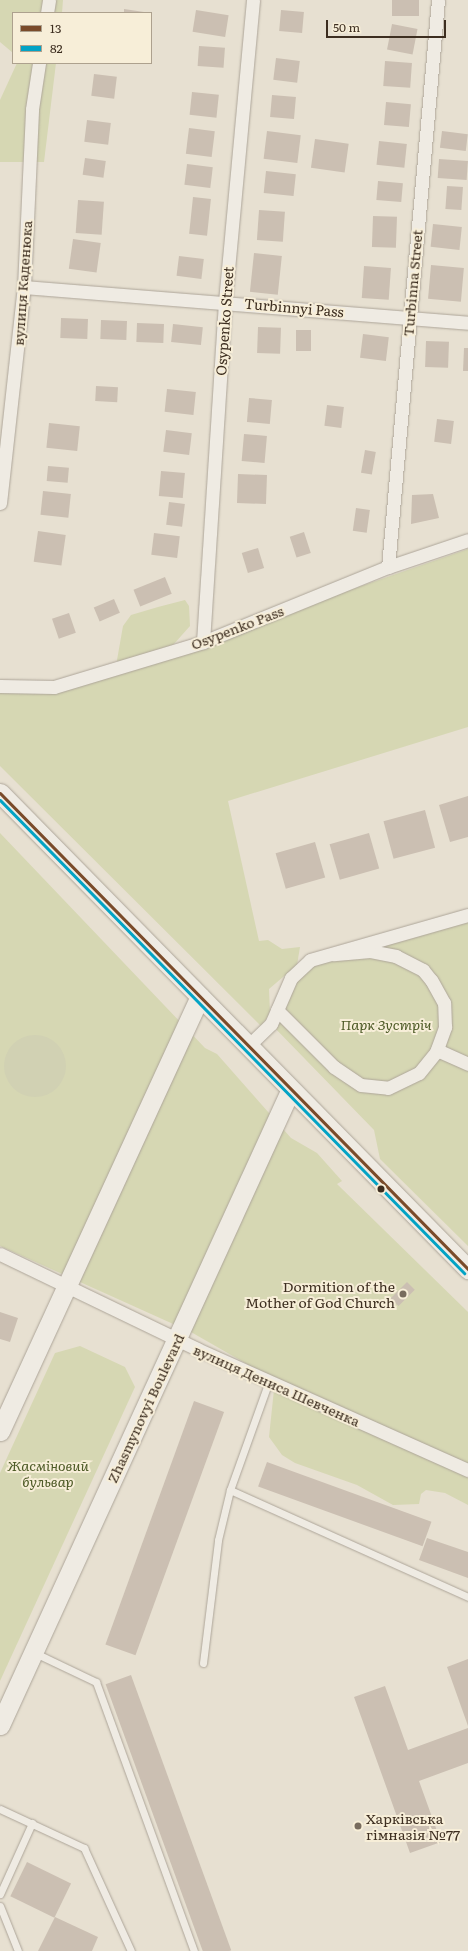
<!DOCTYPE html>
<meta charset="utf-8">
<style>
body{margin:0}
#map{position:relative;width:468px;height:1951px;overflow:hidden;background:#e7e0d1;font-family:Literata,serif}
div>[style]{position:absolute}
.green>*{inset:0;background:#d6d7b3}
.cemetery>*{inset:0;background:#d1d1b3}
.round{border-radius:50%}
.building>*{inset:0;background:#cbbfb2;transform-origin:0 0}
.roads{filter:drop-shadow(0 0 1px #ada599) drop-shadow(0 0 1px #ada599)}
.lane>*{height:7px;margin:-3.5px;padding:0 3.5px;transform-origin:3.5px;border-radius:3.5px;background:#efebe3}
.street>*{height:13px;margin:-6.5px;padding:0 6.5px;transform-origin:6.5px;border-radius:6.5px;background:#efebe3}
.secondary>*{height:19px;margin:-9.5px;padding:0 9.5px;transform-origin:9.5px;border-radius:9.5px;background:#efebe3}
.bus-1>*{height:3px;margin:-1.5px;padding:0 1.5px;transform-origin:1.5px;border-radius:1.5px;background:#7a4b2a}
.bus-2>*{height:3px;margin:-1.5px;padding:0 1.5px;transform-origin:1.5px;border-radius:1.5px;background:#03a3c5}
.dots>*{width:11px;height:11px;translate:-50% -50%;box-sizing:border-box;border:2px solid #f7eed8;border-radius:50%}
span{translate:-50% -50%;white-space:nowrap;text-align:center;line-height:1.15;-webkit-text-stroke:4px #f7eed8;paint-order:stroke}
.street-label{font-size:14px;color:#3d2e20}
.park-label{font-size:14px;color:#4d5a26;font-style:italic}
.poi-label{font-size:14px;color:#3d2e20}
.right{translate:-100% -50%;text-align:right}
.left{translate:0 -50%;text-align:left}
.legend{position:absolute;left:12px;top:12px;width:140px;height:52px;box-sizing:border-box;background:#f7eed8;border:1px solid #ada18e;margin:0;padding:5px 7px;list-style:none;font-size:12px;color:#3d2e20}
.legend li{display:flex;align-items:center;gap:8px;height:20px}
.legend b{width:20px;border:1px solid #ada18e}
.scale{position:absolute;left:326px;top:20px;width:120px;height:18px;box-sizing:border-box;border:2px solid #3d2e20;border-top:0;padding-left:5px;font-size:12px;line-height:14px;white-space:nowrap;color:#3d2e20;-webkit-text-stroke:3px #f7eed8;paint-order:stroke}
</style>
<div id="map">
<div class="green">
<div style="clip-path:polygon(0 0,63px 0,62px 13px,13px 13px,13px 53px,0 42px)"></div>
<div style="clip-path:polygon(17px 63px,56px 63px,44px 162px,0 162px,0 100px)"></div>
<div style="clip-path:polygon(468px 549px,468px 727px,228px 801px,259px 941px,268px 940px,282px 949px,300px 947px,297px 965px,269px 989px,270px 1014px,261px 1026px,0 766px,0 692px,55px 691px,119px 670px,117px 660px,123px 626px,131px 615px,158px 607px,185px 600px,189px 606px,190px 626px,165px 654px)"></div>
<div style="clip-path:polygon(0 833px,205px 1048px,217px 1054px,291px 1138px,317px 1153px,342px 1181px,337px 1184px,468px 1312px,468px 1505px,445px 1493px,426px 1490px,421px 1494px,419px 1504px,393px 1505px,357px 1485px,295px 1463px,282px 1455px,269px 1437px,275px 1380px,191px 1332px,0 1246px)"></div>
<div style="clip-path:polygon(468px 915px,468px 1246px,380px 1159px,374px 1130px,271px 1024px,291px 978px,310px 960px)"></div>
<div style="clip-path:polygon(80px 1346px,125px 1367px,135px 1387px,0 1681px,0 1473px,55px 1353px)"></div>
</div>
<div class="cemetery">
<div class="round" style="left:4px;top:1035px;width:62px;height:62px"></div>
</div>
<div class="building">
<div style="left:392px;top:0;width:27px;height:16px"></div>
<div style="clip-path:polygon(124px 9px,144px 12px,144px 13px,124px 13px)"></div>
<div style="left:196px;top:10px;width:33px;height:22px;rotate:9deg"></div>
<div style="left:281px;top:10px;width:23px;height:21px;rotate:5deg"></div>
<div style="left:392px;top:24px;width:26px;height:26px;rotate:11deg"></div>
<div style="left:199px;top:46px;width:26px;height:20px;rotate:4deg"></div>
<div style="left:276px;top:58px;width:24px;height:22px;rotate:7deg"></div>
<div style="left:385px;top:61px;width:27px;height:25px;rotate:4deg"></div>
<div style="left:94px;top:74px;width:23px;height:22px;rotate:7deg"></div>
<div style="left:192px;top:92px;width:27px;height:23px;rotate:6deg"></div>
<div style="left:272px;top:95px;width:24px;height:22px;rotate:5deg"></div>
<div style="left:386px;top:102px;width:25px;height:23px;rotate:5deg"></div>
<div style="left:87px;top:120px;width:24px;height:22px;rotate:7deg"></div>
<div style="left:189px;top:128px;width:26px;height:26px;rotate:7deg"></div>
<div style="left:267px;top:131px;width:34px;height:28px;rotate:7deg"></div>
<div style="left:442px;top:131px;width:26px;height:17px;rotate:7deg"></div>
<div style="left:315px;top:139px;width:34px;height:29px;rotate:8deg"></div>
<div style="left:379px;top:141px;width:28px;height:24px;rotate:6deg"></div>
<div style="left:85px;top:158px;width:21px;height:17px;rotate:8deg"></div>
<div style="left:439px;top:159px;width:29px;height:19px;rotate:4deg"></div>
<div style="left:187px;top:164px;width:26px;height:21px;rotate:7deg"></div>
<div style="left:266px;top:171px;width:30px;height:22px;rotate:6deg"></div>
<div style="left:378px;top:181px;width:25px;height:19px;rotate:5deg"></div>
<div style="left:447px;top:186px;width:16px;height:23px;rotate:4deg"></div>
<div style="left:193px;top:197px;width:18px;height:37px;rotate:6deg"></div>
<div style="left:78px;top:200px;width:26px;height:33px;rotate:4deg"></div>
<div style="left:259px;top:210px;width:26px;height:30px;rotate:4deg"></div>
<div style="left:373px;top:216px;width:24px;height:31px;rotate:2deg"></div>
<div style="left:433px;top:224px;width:29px;height:23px;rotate:6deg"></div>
<div style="left:73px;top:239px;width:28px;height:30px;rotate:8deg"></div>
<div style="left:254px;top:253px;width:28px;height:39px;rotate:6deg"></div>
<div style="left:179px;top:256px;width:25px;height:20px;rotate:7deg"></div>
<div style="left:431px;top:265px;width:33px;height:34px;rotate:5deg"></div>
<div style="left:364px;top:266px;width:27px;height:32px;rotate:4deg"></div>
<div style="left:61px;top:318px;width:27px;height:20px;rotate:2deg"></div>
<div style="left:101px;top:320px;width:26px;height:19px;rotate:2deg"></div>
<div style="left:137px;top:323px;width:27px;height:19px;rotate:2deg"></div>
<div style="left:173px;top:324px;width:30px;height:18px;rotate:6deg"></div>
<div style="left:258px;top:327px;width:23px;height:26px;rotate:2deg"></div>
<div style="left:296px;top:330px;width:15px;height:21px"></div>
<div style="left:363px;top:334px;width:26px;height:24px;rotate:7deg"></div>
<div style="left:426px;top:341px;width:23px;height:26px;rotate:2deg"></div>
<div style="clip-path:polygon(464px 348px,468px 348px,468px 371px,463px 371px)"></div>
<div style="left:96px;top:386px;width:22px;height:15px;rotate:3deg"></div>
<div style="left:167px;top:389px;width:29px;height:23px;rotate:6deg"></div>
<div style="left:249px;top:398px;width:23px;height:24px;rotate:5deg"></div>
<div style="left:327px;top:405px;width:17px;height:21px;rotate:7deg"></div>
<div style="left:437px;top:419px;width:17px;height:23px;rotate:7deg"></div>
<div style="left:49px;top:423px;width:31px;height:25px;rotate:6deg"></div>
<div style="left:166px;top:430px;width:26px;height:22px;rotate:7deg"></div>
<div style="left:244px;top:434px;width:23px;height:27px;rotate:5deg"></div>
<div style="left:365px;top:450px;width:11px;height:23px;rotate:10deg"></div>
<div style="left:48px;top:466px;width:21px;height:15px;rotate:5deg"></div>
<div style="left:161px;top:471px;width:24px;height:25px;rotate:5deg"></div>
<div style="left:238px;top:474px;width:29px;height:29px;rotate:2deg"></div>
<div style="left:43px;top:491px;width:28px;height:24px;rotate:6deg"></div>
<div style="clip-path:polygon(433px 494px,439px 518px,411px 524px,412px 495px)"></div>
<div style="left:169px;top:502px;width:16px;height:23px;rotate:7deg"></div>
<div style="left:356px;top:508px;width:14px;height:23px;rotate:8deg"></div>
<div style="left:38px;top:531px;width:28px;height:31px;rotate:8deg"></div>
<div style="left:304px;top:532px;width:22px;height:15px;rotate:72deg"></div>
<div style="left:154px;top:533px;width:26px;height:22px;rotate:7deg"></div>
<div style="left:258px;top:548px;width:21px;height:17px;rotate:73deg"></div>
<div style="left:165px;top:577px;width:18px;height:34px;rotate:68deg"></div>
<div style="left:114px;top:599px;width:15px;height:22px;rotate:67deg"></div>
<div style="left:69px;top:613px;width:21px;height:18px;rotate:71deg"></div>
<div style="clip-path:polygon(468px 796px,468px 837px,450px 842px,439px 805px)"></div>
<div style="left:425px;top:810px;width:39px;height:43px;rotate:75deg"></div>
<div style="left:369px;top:833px;width:37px;height:41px;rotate:74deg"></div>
<div style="left:315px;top:842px;width:37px;height:41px;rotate:74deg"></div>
<div style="left:407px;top:1282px;width:11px;height:23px;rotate:45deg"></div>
<div style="clip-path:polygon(0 1312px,18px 1318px,10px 1342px,0 1339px)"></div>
<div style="left:194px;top:1401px;width:32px;height:259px;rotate:20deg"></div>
<div style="left:267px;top:1462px;width:175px;height:26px;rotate:20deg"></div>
<div style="clip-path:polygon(427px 1538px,468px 1552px,468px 1578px,419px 1560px)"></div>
<div style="clip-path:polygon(468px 1659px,468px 1726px,447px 1667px)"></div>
<div style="left:131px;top:1675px;width:293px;height:27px;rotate:70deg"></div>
<div style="clip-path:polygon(385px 1686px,408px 1750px,468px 1728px,468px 1763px,419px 1781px,441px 1842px,410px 1853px,354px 1697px)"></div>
<div style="left:27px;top:1862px;width:49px;height:38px;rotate:26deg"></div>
<div style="clip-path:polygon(55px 1917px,98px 1937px,92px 1951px,38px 1951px)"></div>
</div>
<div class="roads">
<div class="lane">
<div style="left:230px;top:1490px;width:261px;rotate:24.2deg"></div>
<div style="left:33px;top:1652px;width:70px;rotate:25.5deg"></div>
<div style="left:96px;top:1682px;width:286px;rotate:70deg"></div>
<div style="left:203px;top:1663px;width:124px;rotate:-83deg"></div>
<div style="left:218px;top:1540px;width:51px;rotate:-76.5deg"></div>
<div style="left:230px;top:1490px;width:116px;rotate:-70.3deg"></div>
<div style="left:0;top:1809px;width:93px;rotate:24.9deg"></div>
<div style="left:84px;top:1848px;width:113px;rotate:65.5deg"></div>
<div style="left:0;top:1894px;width:78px;rotate:-65.7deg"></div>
<div style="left:0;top:1906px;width:48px;rotate:68.2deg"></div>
</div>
<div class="street">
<div style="left:47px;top:13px;width:13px;rotate:-81deg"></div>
<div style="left:24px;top:287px;width:445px;rotate:4.6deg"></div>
<div style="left:0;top:503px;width:217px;rotate:-83.7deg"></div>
<div style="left:24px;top:287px;width:178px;rotate:-87.4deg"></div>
<div style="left:32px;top:109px;width:47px;rotate:-81.3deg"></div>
<div style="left:388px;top:567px;width:569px;rotate:-84.96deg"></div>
<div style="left:203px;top:642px;width:341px;rotate:-86.3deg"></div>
<div style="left:225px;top:302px;width:303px;rotate:-84.7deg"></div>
<div style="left:0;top:686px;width:54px;rotate:1.1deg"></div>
<div style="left:54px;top:687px;width:156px;rotate:-16.8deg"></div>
<div style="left:203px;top:642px;width:200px;rotate:-22.1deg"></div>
<div style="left:388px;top:567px;width:84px;rotate:-18.6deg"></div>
<div style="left:277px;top:1010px;width:81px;rotate:45deg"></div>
<div style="left:334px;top:1067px;width:32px;rotate:34deg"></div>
<div style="left:361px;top:1085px;width:27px;rotate:6deg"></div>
<div style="left:388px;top:1088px;width:34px;rotate:-26deg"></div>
<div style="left:419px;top:1073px;width:27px;rotate:-51deg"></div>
<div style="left:436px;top:1052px;width:27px;rotate:-70deg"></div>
<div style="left:445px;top:1027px;width:24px;rotate:-92deg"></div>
<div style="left:444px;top:1003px;width:26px;rotate:-119deg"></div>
<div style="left:431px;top:980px;width:13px;rotate:-129deg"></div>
<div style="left:423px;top:970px;width:30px;rotate:-153deg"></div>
<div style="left:396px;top:956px;width:26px;rotate:-169deg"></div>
<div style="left:370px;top:951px;width:37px;rotate:175deg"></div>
<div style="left:247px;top:1047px;width:33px;rotate:-44deg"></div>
<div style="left:271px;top:1024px;width:50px;rotate:-66.5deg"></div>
<div style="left:291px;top:978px;width:26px;rotate:-43deg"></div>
<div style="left:310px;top:960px;width:164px;rotate:-15.9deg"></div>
<div style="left:437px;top:1050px;width:34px;rotate:24deg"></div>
<div style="left:0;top:1254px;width:219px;rotate:25.7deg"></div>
<div style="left:197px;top:1349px;width:297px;rotate:24.1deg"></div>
</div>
<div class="secondary">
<div style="left:0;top:793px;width:668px;rotate:45.49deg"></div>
<div style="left:0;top:1431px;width:478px;rotate:-65.3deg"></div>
<div style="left:0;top:1725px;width:697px;rotate:-65.42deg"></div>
</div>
</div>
<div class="bus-1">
<div style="left:0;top:793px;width:668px;rotate:45.49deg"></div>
</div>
<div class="bus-2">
<div style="left:0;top:800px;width:663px;rotate:45.55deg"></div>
</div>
<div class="dots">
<div style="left:381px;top:1189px;background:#3d2e20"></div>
<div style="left:403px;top:1294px;background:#786c5e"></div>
<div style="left:358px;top:1826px;background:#786c5e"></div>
</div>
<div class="street-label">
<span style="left:22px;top:283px;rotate:-86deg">вулиця Каденюка</span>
<span style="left:412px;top:283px;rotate:-85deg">Turbinna Street</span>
<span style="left:294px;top:307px;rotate:5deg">Turbinnyi Pass</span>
<span style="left:224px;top:321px;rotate:-86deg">Osypenko Street</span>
<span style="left:237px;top:627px;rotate:-21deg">Osypenko Pass</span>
<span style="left:277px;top:1385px;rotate:24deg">вулиця Дениса Шевченка</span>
<span style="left:145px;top:1408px;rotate:-65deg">Zhasmynovyi Boulevard</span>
</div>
<div class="park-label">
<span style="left:386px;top:1024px">Парк Зустріч</span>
<span style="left:48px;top:1473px">Жасміновий<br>бульвар</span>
</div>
<div class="poi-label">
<span class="right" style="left:395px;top:1294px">Dormition of the<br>Mother of God Church</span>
<span class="left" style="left:366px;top:1826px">Харківська<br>гімназія №77</span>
</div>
<ul class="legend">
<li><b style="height:5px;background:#7a4b2a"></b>13</li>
<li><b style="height:5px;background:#03a3c5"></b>82</li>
</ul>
<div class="scale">50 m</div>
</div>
